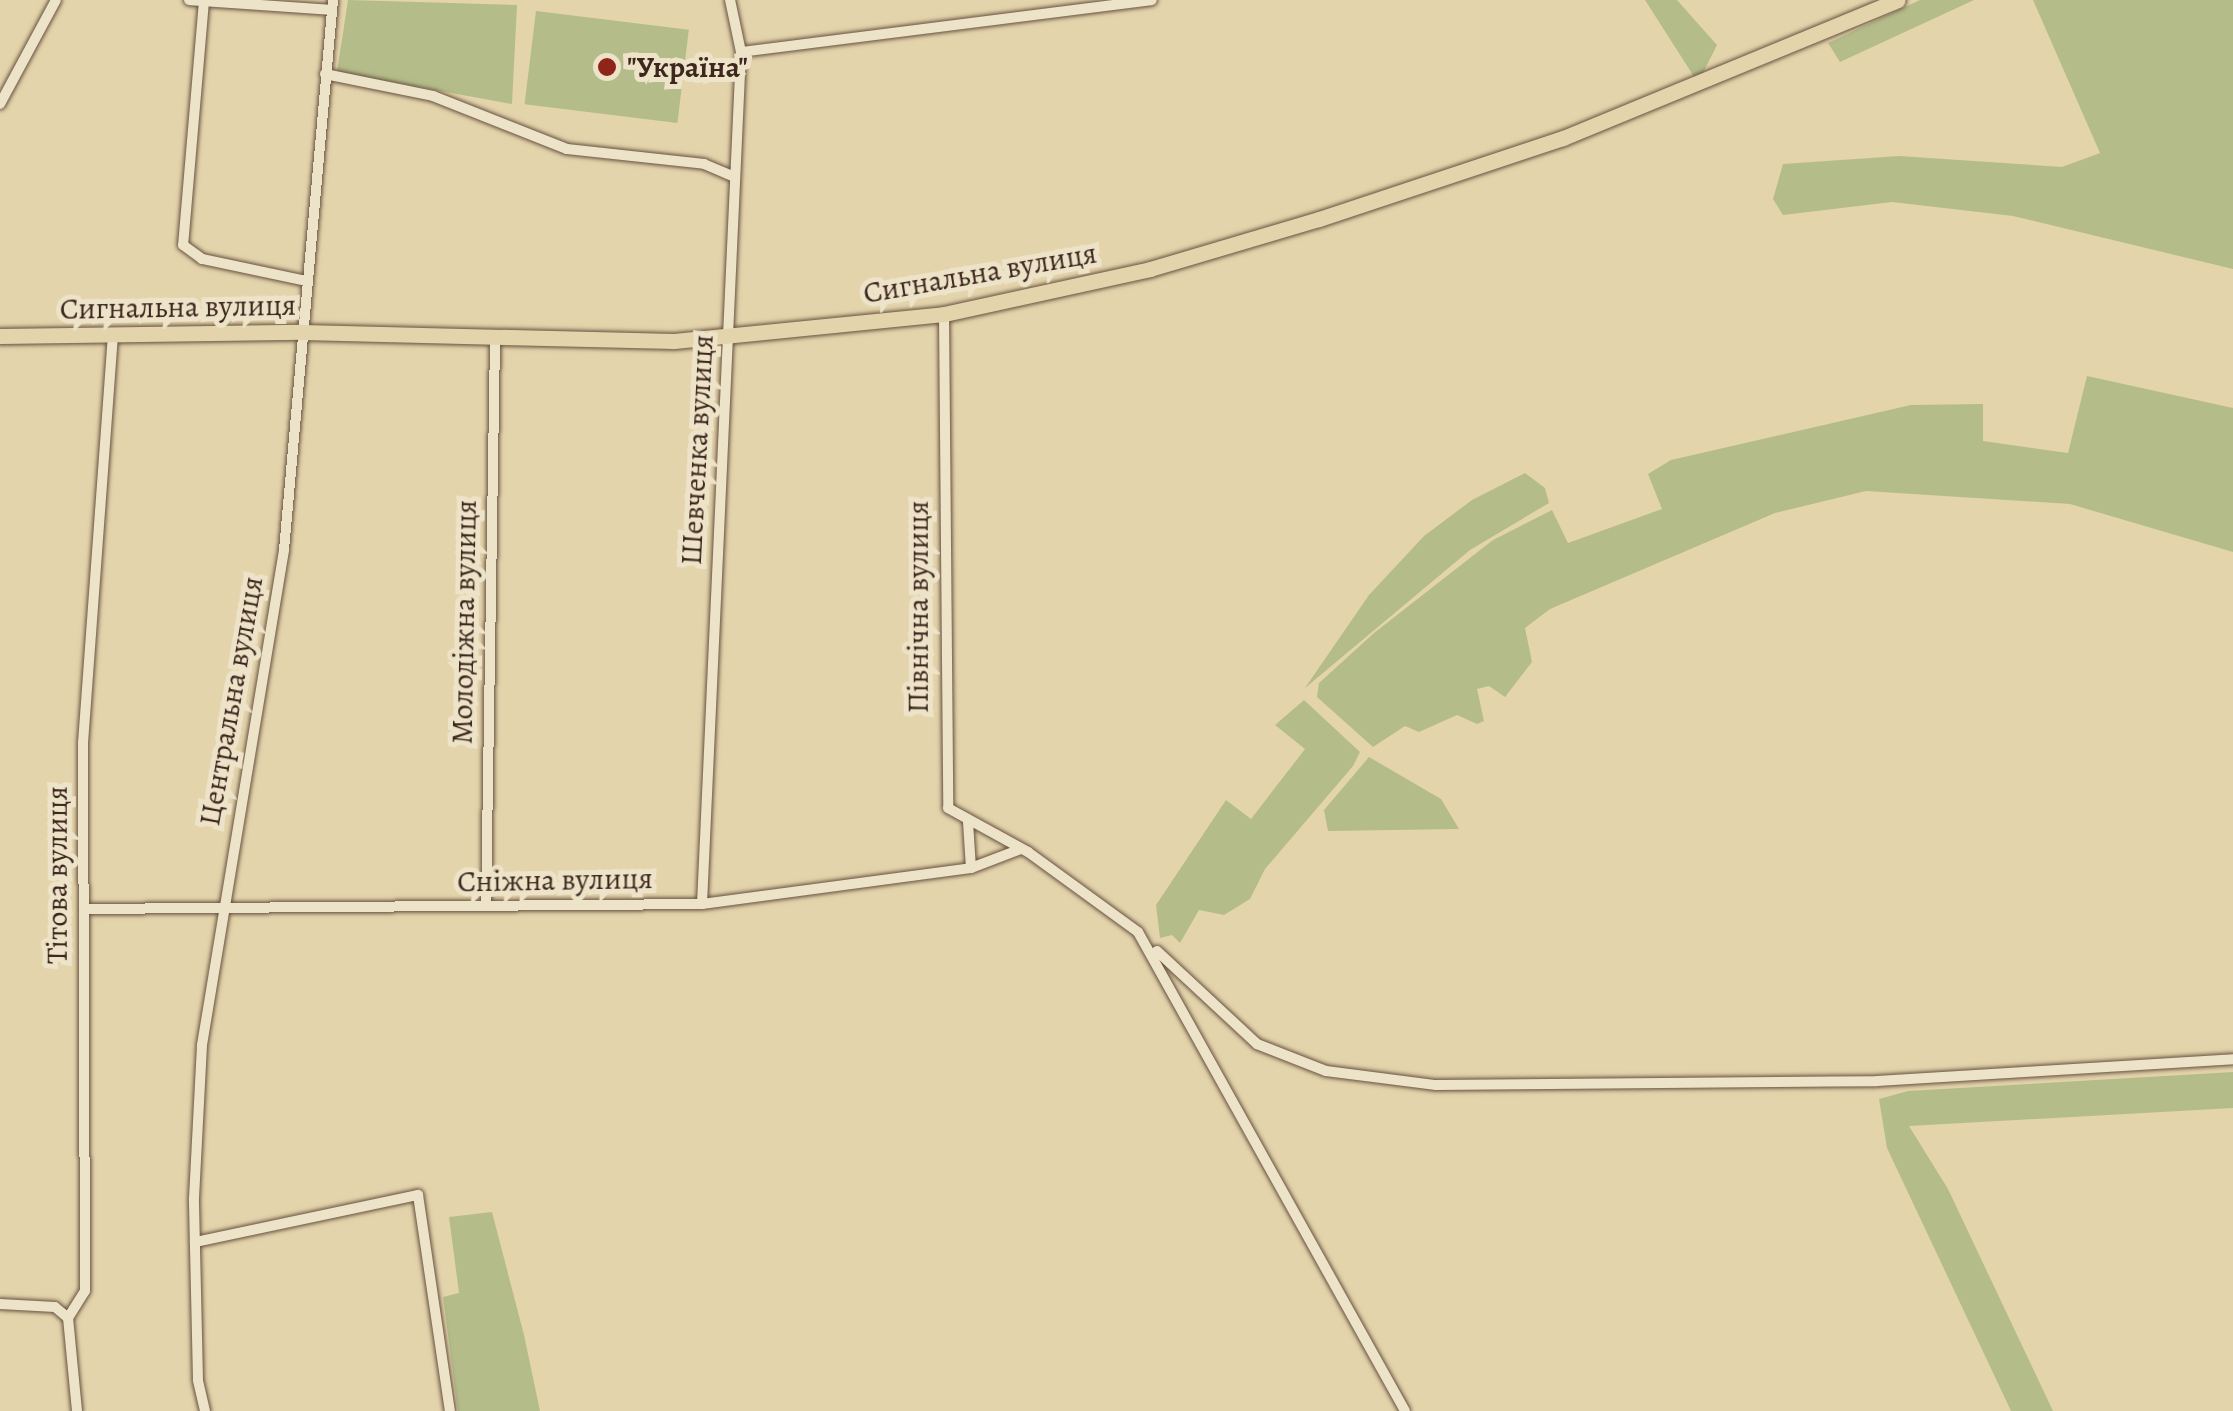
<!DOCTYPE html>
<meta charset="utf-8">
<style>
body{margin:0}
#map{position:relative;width:2233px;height:1411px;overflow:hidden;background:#e4d4ab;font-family:Alegreya,serif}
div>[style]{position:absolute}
.green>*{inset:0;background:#b4bd89;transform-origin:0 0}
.roads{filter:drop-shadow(0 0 2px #675241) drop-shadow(0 0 2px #675241)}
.minor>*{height:10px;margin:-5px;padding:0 5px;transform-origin:5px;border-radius:5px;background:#ede3c8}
.primary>*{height:15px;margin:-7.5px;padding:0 7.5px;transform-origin:7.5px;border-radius:7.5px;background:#e4d4ab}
.dots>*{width:28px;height:28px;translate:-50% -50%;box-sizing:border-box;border:5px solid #ede3c8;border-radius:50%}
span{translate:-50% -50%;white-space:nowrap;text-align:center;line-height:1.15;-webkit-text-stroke:10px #ede3c8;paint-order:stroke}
.poi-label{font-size:30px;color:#3d271e;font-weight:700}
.left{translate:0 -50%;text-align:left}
.street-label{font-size:30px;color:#3d271e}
</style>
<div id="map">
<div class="green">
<div style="clip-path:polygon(348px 0,517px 5px,512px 104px,337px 72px)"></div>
<div style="clip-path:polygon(1645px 0,1677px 0,1717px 45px,1698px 83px)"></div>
<div style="clip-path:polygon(1920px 0,1974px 0,1840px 62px,1828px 43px)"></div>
<div style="clip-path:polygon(2033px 0,2233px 0,2233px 269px,2013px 216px,1892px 202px,1783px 215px,1773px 199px,1783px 164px,1899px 156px,2062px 167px,2100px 153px)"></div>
<div style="left:536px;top:11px;width:154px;height:94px;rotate:7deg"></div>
<div style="clip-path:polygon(2087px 376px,2233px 408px,2233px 552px,2070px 504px,1866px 491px,1775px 513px,1550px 609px,1525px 628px,1532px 662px,1505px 697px,1489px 686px,1477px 689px,1484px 721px,1477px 724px,1457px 715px,1419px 732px,1405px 726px,1373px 747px,1317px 697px,1319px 683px,1374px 633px,1493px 540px,1552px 510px,1568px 543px,1662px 509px,1648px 474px,1671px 460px,1911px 405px,1983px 404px,1983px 441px,2068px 453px)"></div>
<div style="clip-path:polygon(1525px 473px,1545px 488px,1549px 503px,1470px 550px,1305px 688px,1369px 595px,1424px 536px,1472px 500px)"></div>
<div style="clip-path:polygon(1304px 700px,1360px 752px,1353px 766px,1265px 869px,1250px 899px,1224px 915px,1199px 910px,1180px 943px,1172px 935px,1160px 938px,1156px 905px,1226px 800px,1251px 819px,1305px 749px,1275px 725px)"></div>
<div style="clip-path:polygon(1369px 757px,1441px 799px,1459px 829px,1328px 831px,1324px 810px)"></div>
<div style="clip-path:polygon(2233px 1072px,2233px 1108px,1909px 1126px,1948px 1189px,2053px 1411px,2011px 1411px,1887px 1148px,1879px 1099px,1908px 1091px)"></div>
<div style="clip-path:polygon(492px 1212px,524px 1335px,540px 1411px,458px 1411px,443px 1297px,459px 1293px,449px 1217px)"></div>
</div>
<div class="roads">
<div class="minor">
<div style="left:189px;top:0;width:143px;rotate:4deg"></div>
<div style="left:204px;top:1px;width:245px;rotate:94.9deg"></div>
<div style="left:183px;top:245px;width:24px;rotate:36deg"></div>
<div style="left:202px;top:259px;width:106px;rotate:11.9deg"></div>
<div style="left:741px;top:52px;width:414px;rotate:-7.2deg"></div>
<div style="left:325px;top:74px;width:110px;rotate:11.5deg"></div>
<div style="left:433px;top:96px;width:144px;rotate:21.6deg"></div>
<div style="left:567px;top:149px;width:138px;rotate:6.2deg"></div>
<div style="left:704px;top:164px;width:33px;rotate:23deg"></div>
<div style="left:0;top:104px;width:118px;rotate:-61.7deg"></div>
<div style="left:944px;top:314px;width:494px;rotate:89.5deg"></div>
<div style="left:948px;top:808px;width:91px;rotate:28.8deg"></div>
<div style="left:1028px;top:852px;width:136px;rotate:36deg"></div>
<div style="left:1138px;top:932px;width:548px;rotate:60.86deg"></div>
<div style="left:968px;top:822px;width:46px;rotate:86.3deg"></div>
<div style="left:702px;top:904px;width:853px;rotate:-87.38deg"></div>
<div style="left:741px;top:52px;width:53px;rotate:-101.9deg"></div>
<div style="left:486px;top:906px;width:567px;rotate:-89.09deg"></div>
<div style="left:84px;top:909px;width:618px;rotate:-0.46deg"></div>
<div style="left:702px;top:904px;width:271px;rotate:-7.6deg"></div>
<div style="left:971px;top:868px;width:53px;rotate:-20.8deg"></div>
<div style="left:1157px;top:951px;width:137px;rotate:42.9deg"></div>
<div style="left:1257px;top:1044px;width:74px;rotate:21.4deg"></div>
<div style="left:1326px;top:1071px;width:111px;rotate:7.3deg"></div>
<div style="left:1436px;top:1085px;width:441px;rotate:-0.5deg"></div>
<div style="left:1877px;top:1081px;width:357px;rotate:-3.5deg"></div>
<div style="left:195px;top:1242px;width:228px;rotate:-11.9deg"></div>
<div style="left:418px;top:1195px;width:218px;rotate:81.6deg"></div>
<div style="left:0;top:1304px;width:55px;rotate:3.1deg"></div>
<div style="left:55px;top:1307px;width:17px;rotate:40deg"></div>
<div style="left:77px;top:1411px;width:93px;rotate:-95.5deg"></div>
<div style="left:68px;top:1318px;width:32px;rotate:-58deg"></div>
<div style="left:85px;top:1291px;width:548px;rotate:-90.21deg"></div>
<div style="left:83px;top:743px;width:410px;rotate:-85.8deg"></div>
<div style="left:205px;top:1411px;width:32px;rotate:-103deg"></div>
<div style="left:198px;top:1380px;width:182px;rotate:-91.3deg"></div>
<div style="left:194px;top:1198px;width:153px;rotate:-87deg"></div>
<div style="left:202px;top:1045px;width:502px;rotate:-80.59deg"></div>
<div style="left:284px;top:550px;width:552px;rotate:-84.91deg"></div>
</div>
<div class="primary">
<div style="left:0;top:336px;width:302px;rotate:-0.8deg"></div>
<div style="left:302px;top:332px;width:372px;rotate:1.4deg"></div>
<div style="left:674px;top:341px;width:271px;rotate:-5.7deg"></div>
<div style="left:944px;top:314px;width:211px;rotate:-12.3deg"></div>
<div style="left:1150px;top:269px;width:176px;rotate:-16.5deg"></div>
<div style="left:1319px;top:219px;width:257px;rotate:-18.4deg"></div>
<div style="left:1563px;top:138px;width:362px;rotate:-22.4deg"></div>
</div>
</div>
<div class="dots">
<div style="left:607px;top:67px;background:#8f2418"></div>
</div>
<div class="poi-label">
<span class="left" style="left:627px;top:67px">"Україна"</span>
</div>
<div class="street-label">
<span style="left:980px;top:273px;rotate:-10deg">Сигнальна вулиця</span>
<span style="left:178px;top:307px;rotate:-1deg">Сигнальна вулиця</span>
<span style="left:697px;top:450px;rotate:-87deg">Шевченка вулиця</span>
<span style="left:918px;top:607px;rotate:-90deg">Північна вулиця</span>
<span style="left:464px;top:622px;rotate:-89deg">Молодіжна вулиця</span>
<span style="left:231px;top:701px;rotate:-80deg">Центральна вулиця</span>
<span style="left:57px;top:875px;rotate:-90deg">Тітова вулиця</span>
<span style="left:555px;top:880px;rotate:-1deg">Сніжна вулиця</span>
</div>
</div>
